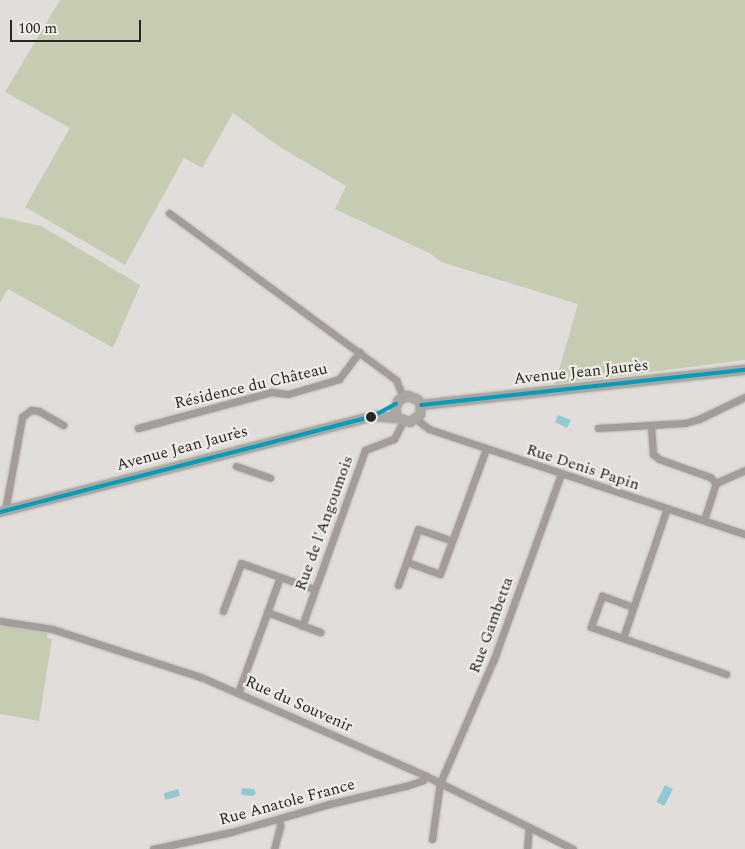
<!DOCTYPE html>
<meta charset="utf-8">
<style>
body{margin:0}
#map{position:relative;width:745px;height:849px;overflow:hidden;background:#e0ddda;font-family:Spectral,serif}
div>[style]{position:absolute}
.green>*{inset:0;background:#c6ccb1}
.water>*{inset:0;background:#92cad3;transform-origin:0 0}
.roads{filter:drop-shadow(0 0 1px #bab9b6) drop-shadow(0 0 1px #bab9b6)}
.minor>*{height:7px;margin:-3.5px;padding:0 3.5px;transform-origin:3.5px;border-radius:3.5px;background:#a49c98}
.secondary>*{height:10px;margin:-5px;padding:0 5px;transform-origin:5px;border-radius:5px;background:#aca6a0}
.bus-1>*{height:4px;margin:-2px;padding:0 2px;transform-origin:2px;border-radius:2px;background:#009cbb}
.dots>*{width:14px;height:14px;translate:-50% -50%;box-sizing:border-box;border:2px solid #efece6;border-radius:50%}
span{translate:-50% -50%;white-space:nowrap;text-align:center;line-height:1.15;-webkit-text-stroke:4.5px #efece6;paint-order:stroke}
.street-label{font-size:16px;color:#282724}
.scale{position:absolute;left:10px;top:20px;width:131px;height:22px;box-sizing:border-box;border:2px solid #282724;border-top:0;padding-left:6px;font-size:15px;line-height:18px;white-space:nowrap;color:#282724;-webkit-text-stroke:4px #efece6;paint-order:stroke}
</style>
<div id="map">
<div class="green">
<div style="clip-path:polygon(60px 0,745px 0,745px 360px,555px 384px,578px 304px,441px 262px,431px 254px,335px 209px,346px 186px,280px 147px,233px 113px,202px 168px,184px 158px,125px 265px,25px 207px,70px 128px,5px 92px)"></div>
<div style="clip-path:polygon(0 217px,41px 226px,140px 285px,113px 348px,8px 289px,0 303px)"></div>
<div style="clip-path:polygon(0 626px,47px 633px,47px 638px,52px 639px,39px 721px,0 714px)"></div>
</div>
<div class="water">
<div style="clip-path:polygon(558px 415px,571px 420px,567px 428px,555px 422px)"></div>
<div style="left:665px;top:785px;width:9px;height:19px;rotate:27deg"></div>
<div style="clip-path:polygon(242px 788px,254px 789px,256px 793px,253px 796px,241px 795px)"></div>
<div style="left:178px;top:789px;width:7px;height:15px;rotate:74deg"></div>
</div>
<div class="roads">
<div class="minor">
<div style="left:169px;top:213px;width:282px;rotate:36.3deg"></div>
<div style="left:396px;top:380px;width:18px;rotate:68deg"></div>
<div style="left:416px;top:419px;width:16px;rotate:38deg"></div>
<div style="left:429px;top:429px;width:333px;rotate:18.4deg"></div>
<div style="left:651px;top:426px;width:28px;rotate:86deg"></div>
<div style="left:653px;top:454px;width:8px;rotate:40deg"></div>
<div style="left:659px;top:459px;width:54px;rotate:19.4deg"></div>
<div style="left:710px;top:477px;width:8px;rotate:45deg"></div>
<div style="left:138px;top:428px;width:138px;rotate:-15.1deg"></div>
<div style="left:271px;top:392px;width:17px;rotate:7deg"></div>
<div style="left:288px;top:394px;width:53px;rotate:-16.4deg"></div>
<div style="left:339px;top:379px;width:34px;rotate:-53deg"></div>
<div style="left:598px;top:428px;width:87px;rotate:-3.3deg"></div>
<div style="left:685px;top:423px;width:15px;rotate:-16deg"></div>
<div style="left:699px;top:419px;width:51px;rotate:-25.6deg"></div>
<div style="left:236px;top:466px;width:36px;rotate:19deg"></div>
<div style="left:5px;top:511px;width:96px;rotate:-79.7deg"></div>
<div style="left:22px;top:417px;width:11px;rotate:-38deg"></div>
<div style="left:31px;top:410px;width:8px;rotate:7deg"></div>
<div style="left:39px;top:411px;width:28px;rotate:30deg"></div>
<div style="left:704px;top:520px;width:39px;rotate:-72deg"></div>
<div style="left:716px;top:483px;width:32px;rotate:-24deg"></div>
<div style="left:407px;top:562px;width:35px;rotate:20deg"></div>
<div style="left:440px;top:574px;width:133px;rotate:-69.8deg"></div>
<div style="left:398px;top:585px;width:59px;rotate:-70.3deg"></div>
<div style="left:418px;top:529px;width:36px;rotate:19deg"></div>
<div style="left:633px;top:607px;width:33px;rotate:-160deg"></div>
<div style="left:602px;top:596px;width:33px;rotate:110deg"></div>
<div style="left:591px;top:627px;width:143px;rotate:19.2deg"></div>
<div style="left:223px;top:611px;width:51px;rotate:-69.4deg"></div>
<div style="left:241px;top:563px;width:77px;rotate:19.6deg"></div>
<div style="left:267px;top:612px;width:57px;rotate:20.7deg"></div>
<div style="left:0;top:621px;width:53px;rotate:8.7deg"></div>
<div style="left:52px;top:629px;width:157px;rotate:17.9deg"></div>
<div style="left:201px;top:677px;width:246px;rotate:23.7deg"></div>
<div style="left:426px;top:776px;width:164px;rotate:26.4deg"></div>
<div style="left:302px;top:626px;width:187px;rotate:-70.3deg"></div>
<div style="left:365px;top:450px;width:31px;rotate:-21deg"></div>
<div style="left:394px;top:439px;width:20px;rotate:-63deg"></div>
<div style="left:623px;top:638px;width:137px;rotate:-71.3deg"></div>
<div style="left:238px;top:693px;width:123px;rotate:-70.1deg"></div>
<div style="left:432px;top:839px;width:57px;rotate:-81.9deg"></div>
<div style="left:440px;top:783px;width:135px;rotate:-66.5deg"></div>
<div style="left:494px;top:659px;width:197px;rotate:-70.1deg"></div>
<div style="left:153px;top:849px;width:80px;rotate:-12.3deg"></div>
<div style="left:231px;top:832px;width:102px;rotate:-15.9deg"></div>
<div style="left:329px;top:804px;width:79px;rotate:-13.2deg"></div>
<div style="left:406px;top:786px;width:18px;rotate:-19deg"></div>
<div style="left:423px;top:780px;width:5px;rotate:-53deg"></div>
<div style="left:274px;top:849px;width:24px;rotate:-75deg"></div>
<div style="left:280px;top:826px;width:7px;rotate:-98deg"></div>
<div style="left:527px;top:849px;width:22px;rotate:-85deg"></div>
</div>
<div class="secondary">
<div style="left:421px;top:405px;width:326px;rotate:-6.2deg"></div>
<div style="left:0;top:512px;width:385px;rotate:-14.4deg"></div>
<div style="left:373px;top:416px;width:25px;rotate:5deg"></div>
<div style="left:398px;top:418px;width:13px;rotate:18deg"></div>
<div style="left:410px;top:422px;width:12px;rotate:-35deg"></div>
<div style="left:420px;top:415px;width:10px;rotate:-84deg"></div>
<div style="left:421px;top:405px;width:6px;rotate:-121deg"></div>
<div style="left:418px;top:400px;width:11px;rotate:-158deg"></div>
<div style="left:408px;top:396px;width:10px;rotate:156deg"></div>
<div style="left:399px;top:400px;width:10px;rotate:114deg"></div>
<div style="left:395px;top:409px;width:9px;rotate:72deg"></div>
</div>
</div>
<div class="bus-1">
<div style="left:421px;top:405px;width:326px;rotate:-6.2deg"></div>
<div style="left:0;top:512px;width:385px;rotate:-14.4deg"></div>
<div style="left:373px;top:416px;width:26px;rotate:-28deg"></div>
</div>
<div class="dots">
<div style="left:371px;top:417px;background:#282724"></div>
</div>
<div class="street-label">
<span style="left:581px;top:372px;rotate:-6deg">Avenue Jean Jaurès</span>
<span style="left:251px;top:386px;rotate:-13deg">Résidence du Château</span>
<span style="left:182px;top:448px;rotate:-15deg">Avenue Jean Jaurès</span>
<span style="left:583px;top:467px;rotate:18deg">Rue Denis Papin</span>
<span style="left:324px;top:523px;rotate:-70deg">Rue de l'Angoumois</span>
<span style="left:491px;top:625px;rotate:-70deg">Rue Gambetta</span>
<span style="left:299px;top:704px;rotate:24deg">Rue du Souvenir</span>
<span style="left:287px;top:802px;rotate:-15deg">Rue Anatole France</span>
</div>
<div class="scale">100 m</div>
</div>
